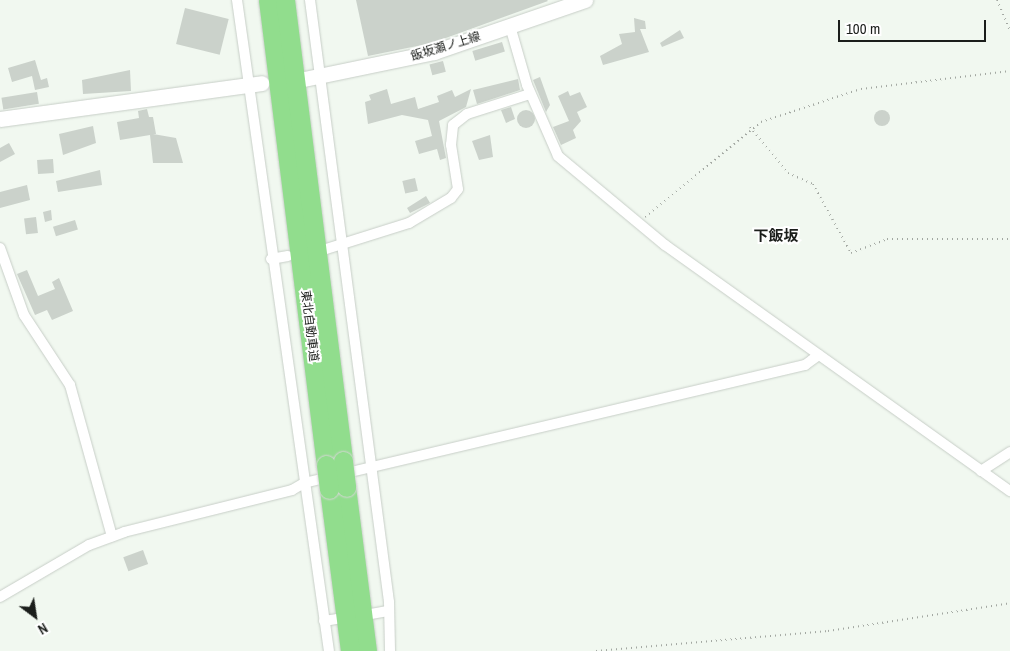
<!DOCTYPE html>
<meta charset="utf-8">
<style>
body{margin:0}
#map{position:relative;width:1010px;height:651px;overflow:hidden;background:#f1f8f0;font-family:"Archivo Narrow","Noto Sans JP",sans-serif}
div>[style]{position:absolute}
.building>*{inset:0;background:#cbd2cb;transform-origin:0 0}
.round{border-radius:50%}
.path>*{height:2px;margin-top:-1px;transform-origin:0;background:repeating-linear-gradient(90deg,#a3a8a2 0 1px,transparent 0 5px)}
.roads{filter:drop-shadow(0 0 1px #c7cec7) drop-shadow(0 0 1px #c7cec7)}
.street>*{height:10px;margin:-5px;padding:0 5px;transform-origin:5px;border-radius:5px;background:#fff}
.secondary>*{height:15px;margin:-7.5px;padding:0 7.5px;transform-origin:7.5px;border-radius:7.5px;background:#fff}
.highway>*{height:19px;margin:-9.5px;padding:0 9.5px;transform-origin:9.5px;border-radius:9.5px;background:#91dd8d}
.bridges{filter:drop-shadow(0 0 1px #d6d6d6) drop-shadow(0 0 1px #d6d6d6)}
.highway-bridge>*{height:19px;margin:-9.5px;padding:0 9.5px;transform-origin:9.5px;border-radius:9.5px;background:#91dd8d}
span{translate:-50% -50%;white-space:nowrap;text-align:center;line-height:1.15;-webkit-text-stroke:4px #fff;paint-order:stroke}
.street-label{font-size:12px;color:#1b1e1b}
.quarter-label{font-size:15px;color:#1b1e1b;font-weight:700}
.north{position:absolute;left:10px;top:591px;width:50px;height:50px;-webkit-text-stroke:4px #fff;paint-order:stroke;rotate:149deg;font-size:14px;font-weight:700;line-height:20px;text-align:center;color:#1b1e1b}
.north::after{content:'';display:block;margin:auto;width:18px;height:22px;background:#1b1e1b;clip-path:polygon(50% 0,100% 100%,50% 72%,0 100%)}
.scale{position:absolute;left:838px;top:20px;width:148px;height:22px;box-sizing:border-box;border:2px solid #1b1e1b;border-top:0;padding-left:6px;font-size:15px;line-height:18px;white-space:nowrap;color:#1b1e1b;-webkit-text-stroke:4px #fff;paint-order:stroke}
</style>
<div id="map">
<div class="building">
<div style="clip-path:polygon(356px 0,547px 0,548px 1px,432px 43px,368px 56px)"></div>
<div style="left:185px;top:8px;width:45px;height:37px;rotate:14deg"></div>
<div style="clip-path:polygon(634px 18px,645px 21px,646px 29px,640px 29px,649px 52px,603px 65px,600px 56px,622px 44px,619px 34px,635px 32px)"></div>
<div style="clip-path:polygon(680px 30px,684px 38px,662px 47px,660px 43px)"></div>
<div style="left:502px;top:42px;width:10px;height:31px;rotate:73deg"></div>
<div style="clip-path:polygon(35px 60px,41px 80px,47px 78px,49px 87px,35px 90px,32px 76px,12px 82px,8px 68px)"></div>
<div style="left:443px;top:61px;width:11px;height:14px;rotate:75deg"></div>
<div style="clip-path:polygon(130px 70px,131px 91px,83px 94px,82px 80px)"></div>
<div style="clip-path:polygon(540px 77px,550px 105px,546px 112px,533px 80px)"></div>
<div style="clip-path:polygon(518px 79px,520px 90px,477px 104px,473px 90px)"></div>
<div style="clip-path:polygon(387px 89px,391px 104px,415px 97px,418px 109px,439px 102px,437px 96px,452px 90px,455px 97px,471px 89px,466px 107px,439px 121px,446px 158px,440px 160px,437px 149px,419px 154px,415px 141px,432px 136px,428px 120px,402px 115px,368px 124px,365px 102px,371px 100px,369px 95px)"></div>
<div style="clip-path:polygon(568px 91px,570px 96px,580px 92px,587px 107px,577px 112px,581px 121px,573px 130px,576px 138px,561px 145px,553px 127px,569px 121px,558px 96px)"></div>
<div style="left:37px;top:92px;width:12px;height:36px;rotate:81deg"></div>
<div style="clip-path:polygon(511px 107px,515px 119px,506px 123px,501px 110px)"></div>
<div style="clip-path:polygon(147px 109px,149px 117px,153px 117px,156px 134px,153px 134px,176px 138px,183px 163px,153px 163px,150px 135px,120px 140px,117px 122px,139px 118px,138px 111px)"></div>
<div class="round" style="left:517px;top:110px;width:18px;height:18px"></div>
<div class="round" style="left:874px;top:110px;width:16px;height:16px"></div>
<div style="clip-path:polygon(93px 126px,96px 143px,63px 155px,59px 134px)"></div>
<div style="clip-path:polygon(490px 135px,493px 157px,479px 160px,472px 141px)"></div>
<div style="clip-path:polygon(9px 143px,15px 154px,0 162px,0 148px)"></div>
<div style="left:53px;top:159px;width:14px;height:16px;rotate:86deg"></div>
<div style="clip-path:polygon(100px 170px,102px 185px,58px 192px,56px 181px)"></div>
<div style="left:415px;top:178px;width:13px;height:13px;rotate:77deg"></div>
<div style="clip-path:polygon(27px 185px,30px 200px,0 208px,0 192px)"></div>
<div style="clip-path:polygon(426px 196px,430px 203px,410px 213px,407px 208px)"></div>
<div style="clip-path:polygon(51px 210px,52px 220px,45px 222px,43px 212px)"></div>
<div style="left:36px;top:217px;width:16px;height:12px;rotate:83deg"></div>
<div style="left:75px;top:220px;width:10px;height:23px;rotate:73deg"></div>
<div style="clip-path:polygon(27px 270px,38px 296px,55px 289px,52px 282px,59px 278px,73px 311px,52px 320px,47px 310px,35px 315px,17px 274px)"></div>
<div style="left:143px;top:550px;width:15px;height:21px;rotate:70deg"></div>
</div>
<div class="path">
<div style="left:997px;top:0;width:34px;rotate:67deg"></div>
<div style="left:750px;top:127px;width:60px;rotate:50.4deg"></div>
<div style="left:788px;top:173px;width:27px;rotate:24deg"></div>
<div style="left:813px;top:184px;width:79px;rotate:61.2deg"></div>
<div style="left:851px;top:253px;width:39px;rotate:-21deg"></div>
<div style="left:887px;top:239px;width:123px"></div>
<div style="left:645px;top:217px;width:150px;rotate:-39.3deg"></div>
<div style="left:761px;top:122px;width:105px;rotate:-18.3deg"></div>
<div style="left:861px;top:89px;width:150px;rotate:-6.9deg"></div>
<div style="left:596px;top:651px;width:233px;rotate:-4.9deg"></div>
<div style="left:828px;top:631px;width:184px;rotate:-8.7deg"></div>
</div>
<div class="roads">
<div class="street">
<div style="left:237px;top:0;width:657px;rotate:81.96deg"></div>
<div style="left:310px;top:0;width:607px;rotate:82.52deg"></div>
<div style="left:389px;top:602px;width:49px;rotate:88.8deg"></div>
<div style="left:510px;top:26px;width:61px;rotate:73.9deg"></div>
<div style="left:527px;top:85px;width:77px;rotate:66.4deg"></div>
<div style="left:558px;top:156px;width:139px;rotate:39.8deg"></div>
<div style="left:665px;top:245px;width:424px;rotate:35.5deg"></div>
<div style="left:0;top:248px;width:71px;rotate:70.3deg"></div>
<div style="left:24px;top:315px;width:84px;rotate:56.7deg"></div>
<div style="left:70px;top:385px;width:157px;rotate:74.5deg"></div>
<div style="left:323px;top:250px;width:90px;rotate:-17.4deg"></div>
<div style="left:409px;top:223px;width:49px;rotate:-30.8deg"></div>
<div style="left:451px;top:198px;width:11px;rotate:-52deg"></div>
<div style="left:458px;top:189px;width:45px;rotate:-99deg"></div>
<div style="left:451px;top:145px;width:20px;rotate:-84deg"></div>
<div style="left:453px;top:125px;width:18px;rotate:-38deg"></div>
<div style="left:467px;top:114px;width:66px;rotate:-17.6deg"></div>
<div style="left:271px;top:259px;width:17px;rotate:-10deg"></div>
<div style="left:981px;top:471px;width:35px;rotate:-33deg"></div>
<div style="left:0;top:597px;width:103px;rotate:-30.3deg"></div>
<div style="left:89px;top:545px;width:37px;rotate:-20deg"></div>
<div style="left:124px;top:532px;width:173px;rotate:-14deg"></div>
<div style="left:292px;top:490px;width:14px;rotate:-30deg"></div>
<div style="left:304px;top:483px;width:515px;rotate:-13.25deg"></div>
<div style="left:805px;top:365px;width:17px;rotate:-36deg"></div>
<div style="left:371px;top:614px;width:17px;rotate:-10deg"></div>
<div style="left:324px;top:621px;width:12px;rotate:-9deg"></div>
</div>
<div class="secondary">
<div style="left:304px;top:79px;width:133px;rotate:-11.7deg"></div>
<div style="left:434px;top:52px;width:160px;rotate:-19deg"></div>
<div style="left:0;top:119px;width:264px;rotate:-7.8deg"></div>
</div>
<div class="highway">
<div style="left:268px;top:0;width:469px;rotate:82.9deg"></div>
<div style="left:285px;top:0;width:465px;rotate:82.8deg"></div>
<div style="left:346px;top:487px;width:165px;rotate:82.7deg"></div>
<div style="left:329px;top:489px;width:163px;rotate:82.6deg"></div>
</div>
</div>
<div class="bridges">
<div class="highway-bridge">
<div style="left:343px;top:461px;width:26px;rotate:83deg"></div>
<div style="left:326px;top:465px;width:24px;rotate:83deg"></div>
</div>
</div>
<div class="street-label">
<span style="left:446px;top:47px;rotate:-17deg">飯坂瀬ノ上線</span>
<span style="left:309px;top:326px;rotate:83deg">東北自動車道</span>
</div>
<div class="quarter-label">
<span style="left:776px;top:236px">下飯坂</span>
</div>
<div class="north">N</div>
<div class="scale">100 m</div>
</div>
